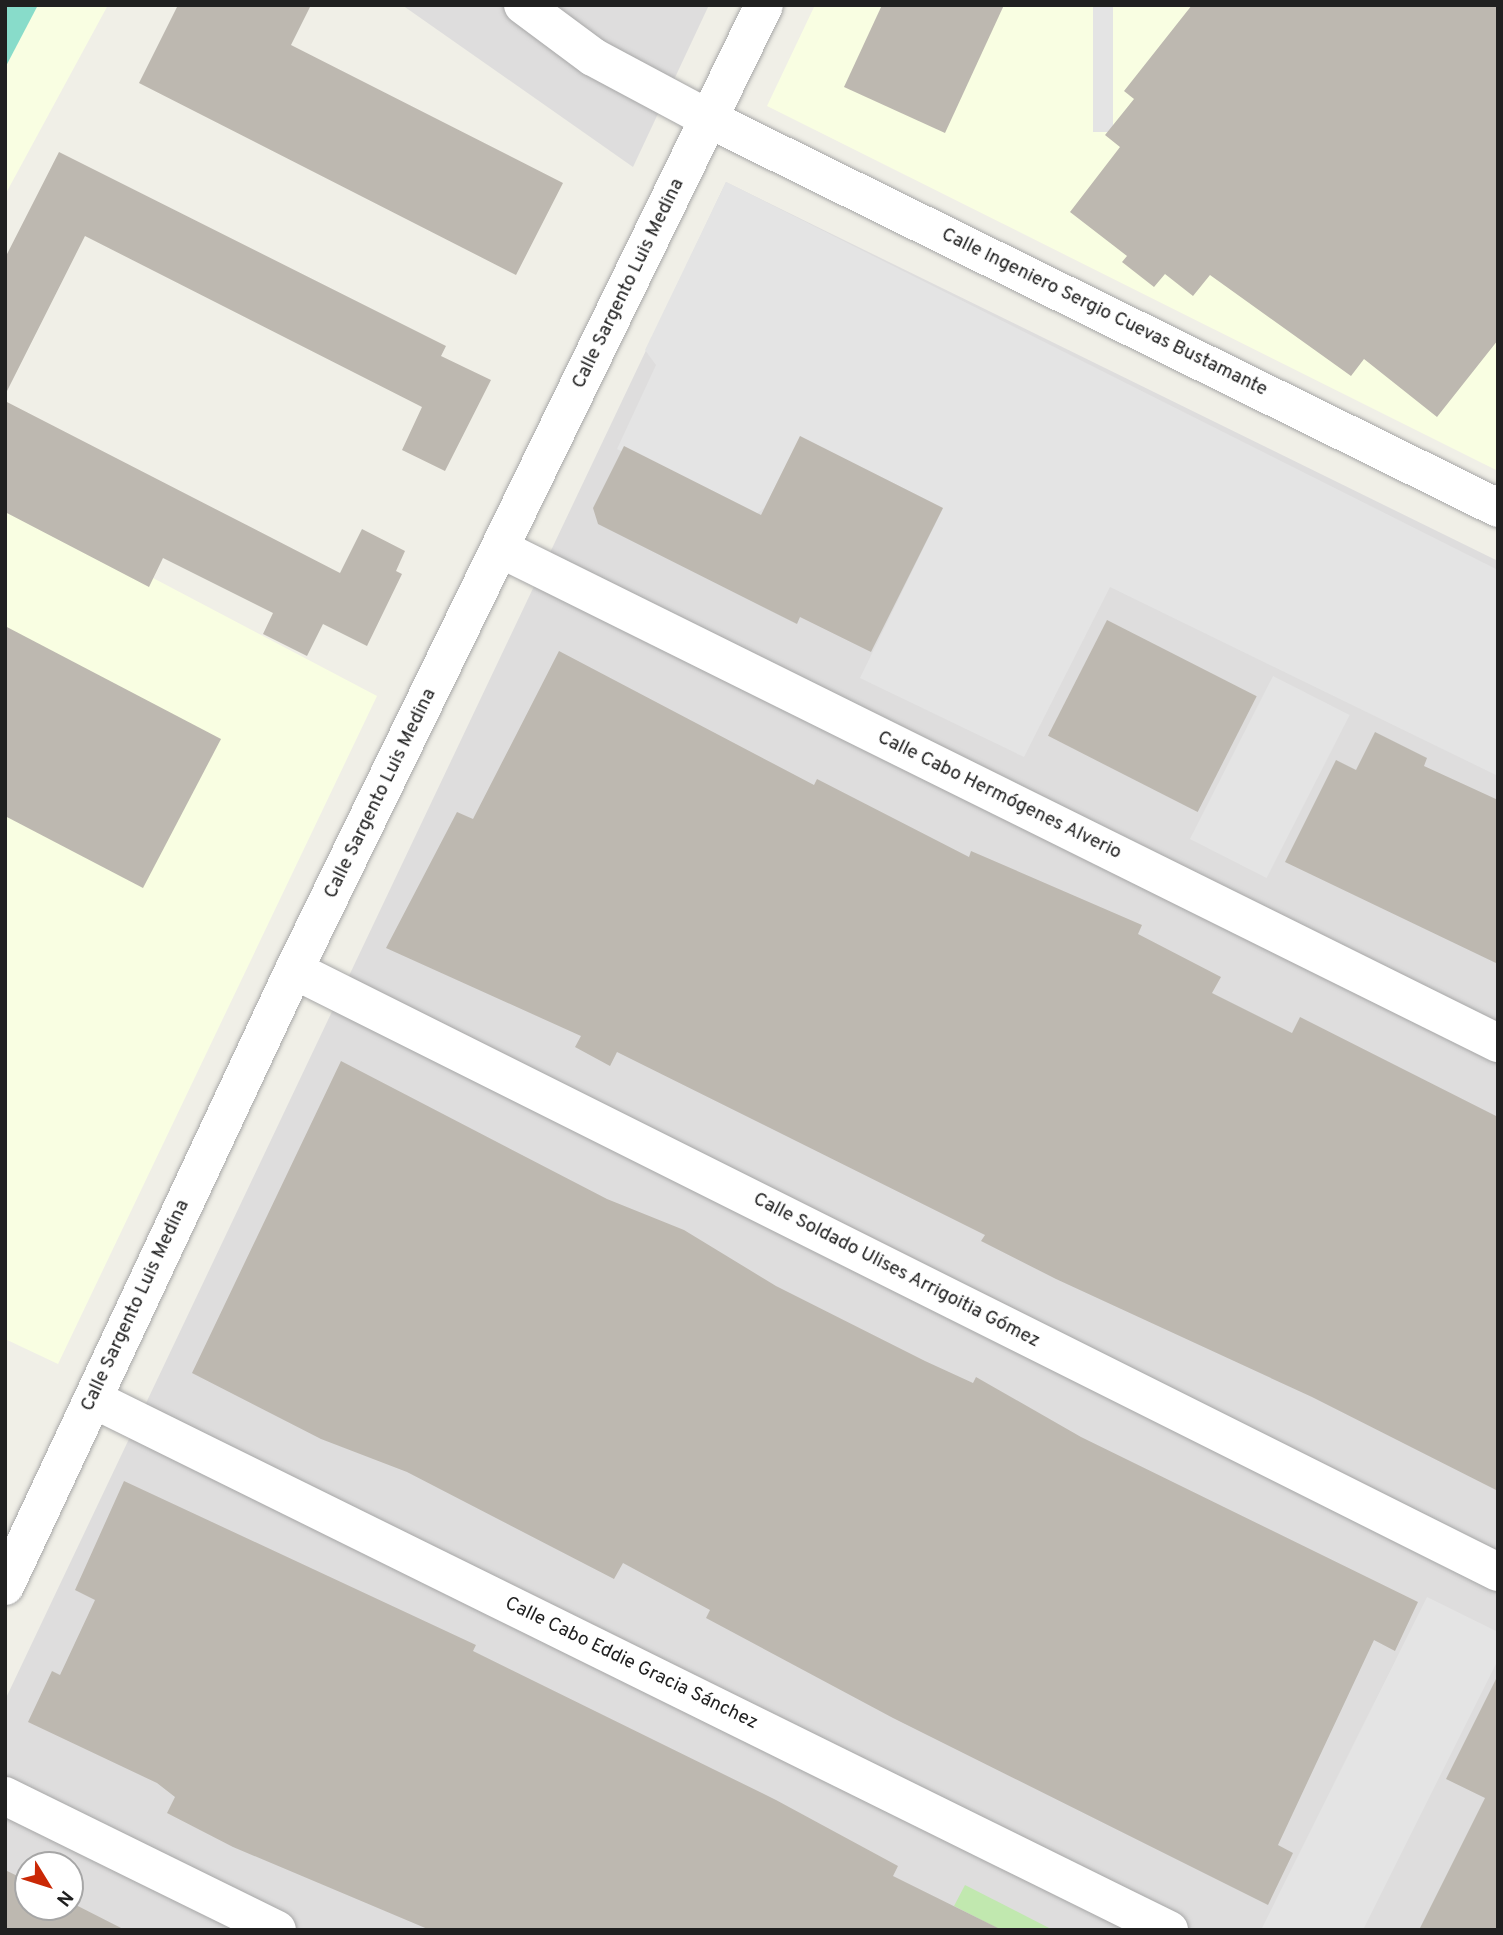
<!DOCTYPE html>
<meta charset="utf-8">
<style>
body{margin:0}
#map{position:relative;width:1503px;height:1935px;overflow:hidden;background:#f0efe7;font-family:Overpass,sans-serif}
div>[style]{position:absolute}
.residential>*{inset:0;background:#dedddd}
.education>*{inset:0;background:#f9fee2}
.grass>*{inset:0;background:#c1e8af}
.pitch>*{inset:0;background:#88dcca}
.parking>*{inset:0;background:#e4e4e4;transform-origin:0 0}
.building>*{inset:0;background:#bdb8b0;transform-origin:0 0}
.roads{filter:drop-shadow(0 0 2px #a7a7a7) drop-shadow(0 0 2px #a7a7a7)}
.street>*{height:38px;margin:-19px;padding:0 19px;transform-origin:19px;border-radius:19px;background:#fff}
span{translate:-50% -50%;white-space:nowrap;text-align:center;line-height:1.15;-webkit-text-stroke:5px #fff;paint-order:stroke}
.street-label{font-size:19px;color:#202020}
.frame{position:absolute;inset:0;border:7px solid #202020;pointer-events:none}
.north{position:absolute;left:14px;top:1851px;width:70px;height:70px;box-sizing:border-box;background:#fff;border:2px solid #a6a6a6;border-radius:50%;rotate:128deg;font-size:19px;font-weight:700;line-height:28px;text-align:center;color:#202020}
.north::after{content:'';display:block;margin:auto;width:24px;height:32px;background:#ca2806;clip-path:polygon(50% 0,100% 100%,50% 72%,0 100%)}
</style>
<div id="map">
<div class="residential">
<div style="clip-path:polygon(402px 5px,709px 5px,633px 167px)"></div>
<div style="clip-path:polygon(evenodd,726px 182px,1498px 561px,1498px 1930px,5px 1930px,5px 1700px,726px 182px,28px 1865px,70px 1865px,70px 1907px,28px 1907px,28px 1865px)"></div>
</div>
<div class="education">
<div style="clip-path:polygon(5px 5px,108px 5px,5px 195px)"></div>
<div style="clip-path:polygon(815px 5px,1498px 5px,1498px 471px,767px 106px)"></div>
<div style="clip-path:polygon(5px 500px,377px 696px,58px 1364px,5px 1339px)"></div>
</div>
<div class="grass">
<div style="clip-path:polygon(965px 1885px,1053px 1930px,1001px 1930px,954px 1906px)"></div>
</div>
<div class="pitch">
<div style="clip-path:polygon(5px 5px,38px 5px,5px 68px)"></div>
</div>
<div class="parking">
<div style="left:1093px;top:5px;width:20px;height:127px"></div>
<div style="clip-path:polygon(726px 182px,1498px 570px,1498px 776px,1110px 587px,1024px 757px,860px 678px,943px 508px,800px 436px,764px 508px,754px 516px,617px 449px,656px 365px,645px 350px)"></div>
<div style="left:1273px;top:676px;width:86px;height:183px;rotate:27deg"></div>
<div style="clip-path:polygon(1427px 1597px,1498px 1632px,1498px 1660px,1363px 1930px,1261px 1930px)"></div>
</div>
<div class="building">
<div style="clip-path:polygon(178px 5px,311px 5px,291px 45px,563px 183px,516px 275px,139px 83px)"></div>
<div style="clip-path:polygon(882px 5px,1004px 5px,945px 133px,844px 87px)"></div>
<div style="clip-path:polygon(1192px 5px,1498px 5px,1498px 340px,1437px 417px,1364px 359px,1351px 376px,1210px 275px,1193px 296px,1165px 274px,1154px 287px,1122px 262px,1127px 256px,1070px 212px,1120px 147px,1105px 135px,1134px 99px,1124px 91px)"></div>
<div style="clip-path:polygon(59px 152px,446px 346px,441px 356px,491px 380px,445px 471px,402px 450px,422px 407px,85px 236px,5px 395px,5px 258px)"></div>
<div style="clip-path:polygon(5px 401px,340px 573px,362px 529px,405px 551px,396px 571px,402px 574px,367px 646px,323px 624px,307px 656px,263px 634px,273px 613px,163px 558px,149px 587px,5px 512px)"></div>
<div style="clip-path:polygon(800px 436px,943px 508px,871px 652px,800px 617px,797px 624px,598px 524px,593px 508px,624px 446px,761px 515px)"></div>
<div style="left:1107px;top:620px;width:168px;height:130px;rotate:27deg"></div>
<div style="clip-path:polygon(5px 626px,221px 739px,143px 888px,5px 816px)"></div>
<div style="clip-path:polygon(559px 651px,814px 785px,817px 779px,969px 857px,971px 851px,1142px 925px,1138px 934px,1221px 977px,1212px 993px,1292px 1033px,1300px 1017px,1498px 1117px,1498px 1491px,1312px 1397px,1056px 1279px,981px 1241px,985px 1235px,617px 1052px,610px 1066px,575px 1047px,581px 1036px,386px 948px,457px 812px,473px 819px)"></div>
<div style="clip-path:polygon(1375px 732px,1427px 758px,1424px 766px,1498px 800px,1498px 964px,1285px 862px,1336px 760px,1356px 770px)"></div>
<div style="clip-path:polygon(341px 1061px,607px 1199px,684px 1230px,776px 1286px,925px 1361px,973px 1383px,976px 1377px,1081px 1437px,1418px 1602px,1395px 1651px,1374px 1640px,1278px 1845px,1293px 1853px,1268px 1905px,893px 1718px,706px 1618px,710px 1610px,623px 1563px,614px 1579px,407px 1472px,321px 1439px,192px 1373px)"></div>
<div style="clip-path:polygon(124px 1481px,476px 1645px,473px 1651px,776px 1800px,898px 1866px,893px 1876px,1002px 1930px,430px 1930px,233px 1847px,167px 1813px,175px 1797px,157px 1783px,28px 1722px,52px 1671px,60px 1675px,95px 1600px,75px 1590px)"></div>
<div style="clip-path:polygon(1498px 1675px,1498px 1930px,1419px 1930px,1485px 1798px,1446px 1779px)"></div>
<div style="clip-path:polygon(5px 1870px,28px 1881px,28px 1907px,70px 1902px,125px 1930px,5px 1930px)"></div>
</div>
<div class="roads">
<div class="street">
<div style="left:523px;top:5px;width:87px;rotate:36.6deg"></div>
<div style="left:593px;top:57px;width:132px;rotate:28.1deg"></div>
<div style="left:709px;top:119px;width:880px;rotate:26.24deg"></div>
<div style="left:501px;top:549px;width:1113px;rotate:26.36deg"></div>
<div style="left:294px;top:970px;width:1346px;rotate:26.57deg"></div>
<div style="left:93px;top:1399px;width:1200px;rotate:26.27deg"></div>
<div style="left:5px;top:1586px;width:680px;rotate:-64.87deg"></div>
<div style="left:294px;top:970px;width:1073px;rotate:-64.03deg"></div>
<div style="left:5px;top:1796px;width:303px;rotate:26.2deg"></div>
</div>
</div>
<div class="street-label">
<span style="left:629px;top:284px;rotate:-64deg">Calle Sargento Luis Medina</span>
<span style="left:1104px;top:313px;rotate:26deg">Calle Ingeniero Sergio Cuevas Bustamante</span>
<span style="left:381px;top:794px;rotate:-64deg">Calle Sargento Luis Medina</span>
<span style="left:999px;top:796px;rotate:26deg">Calle Cabo Hermógenes Alverio</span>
<span style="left:896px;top:1271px;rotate:27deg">Calle Soldado Ulises Arrigoitia Gómez</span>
<span style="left:136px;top:1306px;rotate:-65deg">Calle Sargento Luis Medina</span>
<span style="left:631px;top:1664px;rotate:26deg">Calle Cabo Eddie Gracia Sánchez</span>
</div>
<div class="frame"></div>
<div class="north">N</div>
</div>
